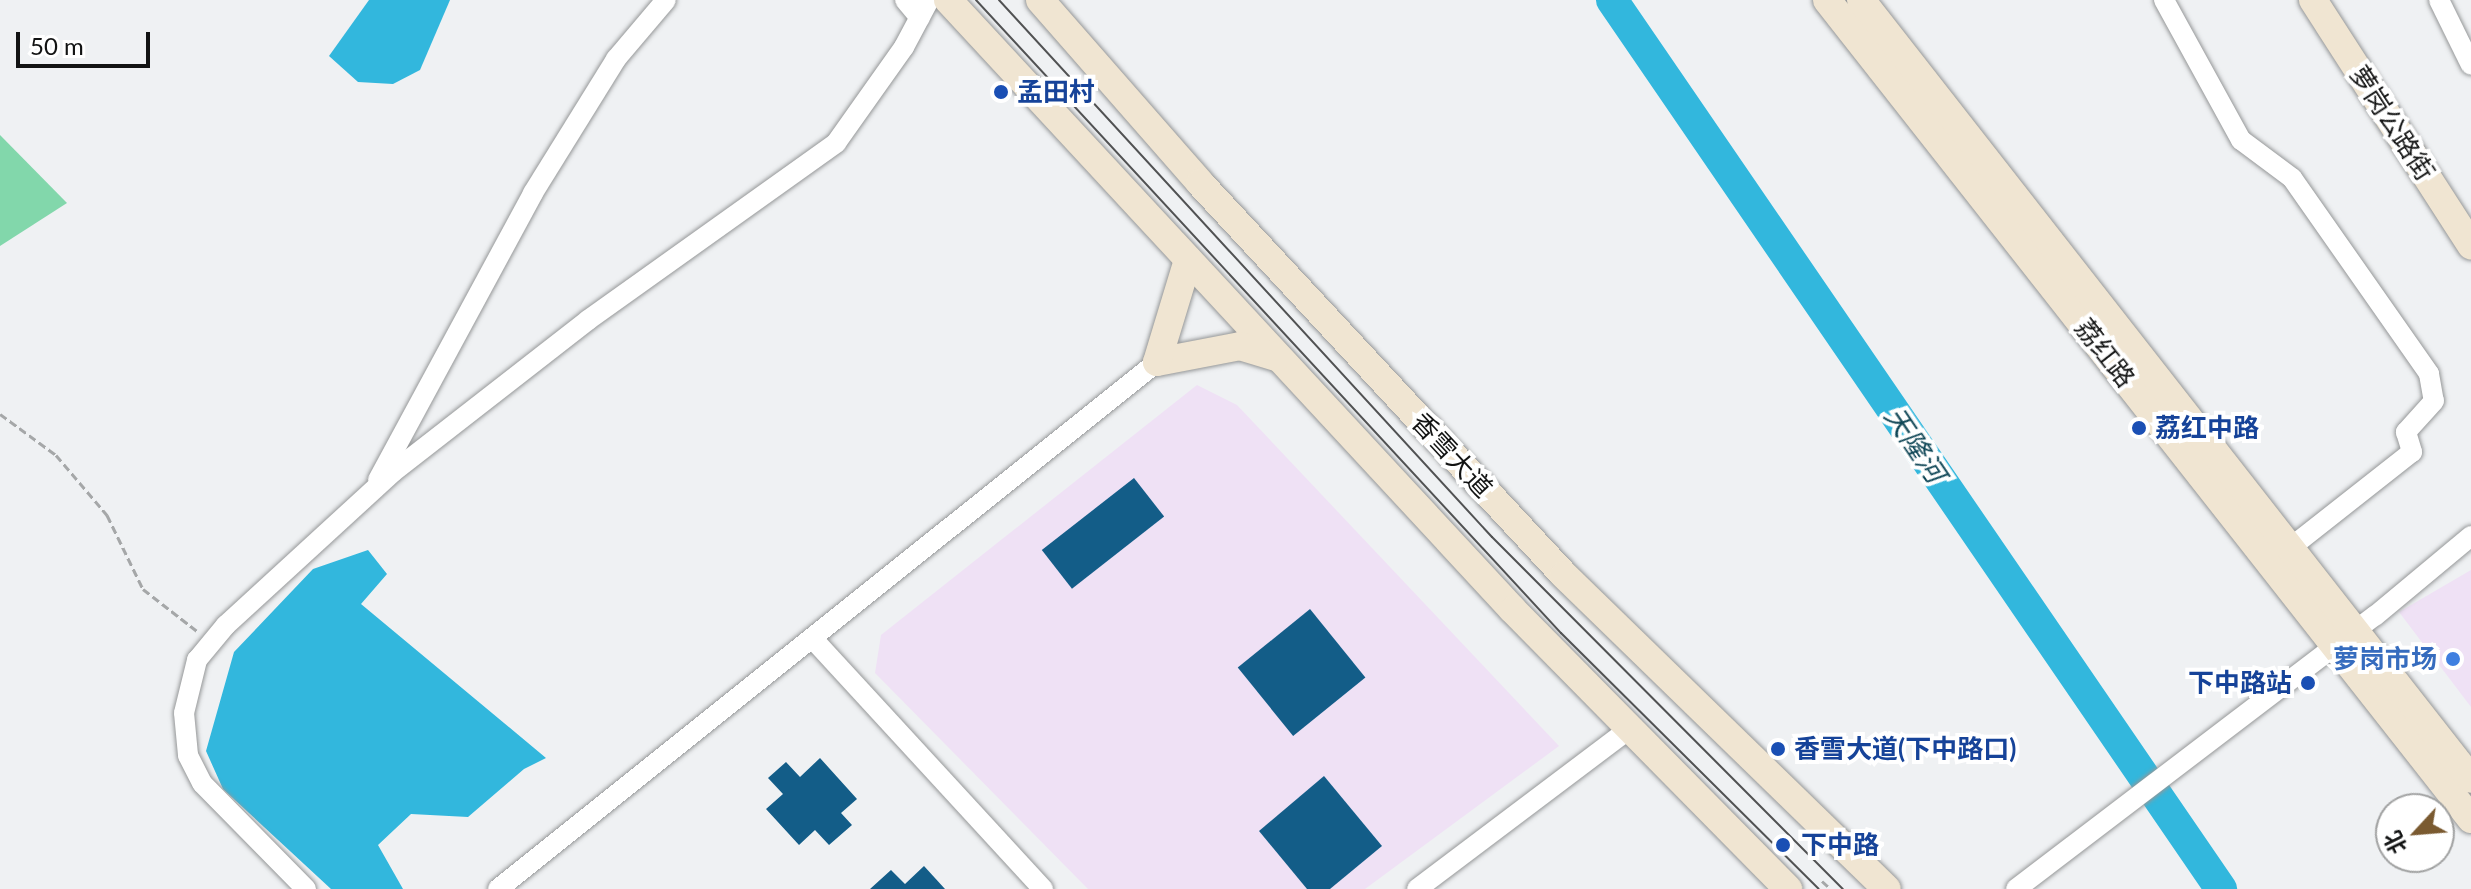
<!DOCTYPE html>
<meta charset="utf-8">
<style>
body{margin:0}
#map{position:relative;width:2471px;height:889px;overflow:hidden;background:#eff1f3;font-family:Lato,"Noto Sans SC",sans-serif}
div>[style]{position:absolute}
.commercial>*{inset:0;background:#efe1f5}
.green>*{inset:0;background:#82d7ab}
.water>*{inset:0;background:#32b7dd}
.river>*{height:32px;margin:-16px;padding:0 16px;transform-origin:16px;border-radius:16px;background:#32b7dd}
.building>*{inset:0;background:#135d88;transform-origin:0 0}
.path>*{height:3px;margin-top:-1.5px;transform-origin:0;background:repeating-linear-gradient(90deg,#a5a7a8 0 8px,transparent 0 12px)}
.roads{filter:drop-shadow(0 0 2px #959798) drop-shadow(0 0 2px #959798)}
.street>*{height:20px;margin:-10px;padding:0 10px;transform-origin:10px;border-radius:10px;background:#fff}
.secondary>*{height:28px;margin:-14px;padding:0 14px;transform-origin:14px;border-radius:14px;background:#f0e5d2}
.tram>*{height:2px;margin:-1px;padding:0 1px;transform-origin:1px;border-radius:1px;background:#515253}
.dots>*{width:22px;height:22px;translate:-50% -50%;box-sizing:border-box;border:4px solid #fff;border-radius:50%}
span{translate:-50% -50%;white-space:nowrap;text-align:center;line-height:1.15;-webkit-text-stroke:8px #fff;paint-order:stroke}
.transit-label{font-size:26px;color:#164399;font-weight:700}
.left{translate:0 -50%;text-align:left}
.right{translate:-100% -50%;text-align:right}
.street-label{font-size:26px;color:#121313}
.shop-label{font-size:26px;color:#366cbe;font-weight:700}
.water-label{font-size:28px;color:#104757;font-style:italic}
.north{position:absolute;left:2375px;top:793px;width:80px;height:80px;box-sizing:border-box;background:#fff;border:2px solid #a0a1a1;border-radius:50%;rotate:244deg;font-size:22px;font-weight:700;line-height:32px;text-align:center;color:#121313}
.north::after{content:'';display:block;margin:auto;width:28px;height:36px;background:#7a5a30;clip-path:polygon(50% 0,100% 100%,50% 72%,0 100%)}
.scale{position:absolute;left:16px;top:32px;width:134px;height:36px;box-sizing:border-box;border:4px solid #121313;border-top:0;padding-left:10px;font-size:24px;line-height:28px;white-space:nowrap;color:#121313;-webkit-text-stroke:6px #fff;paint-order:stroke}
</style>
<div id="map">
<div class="commercial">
<div style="clip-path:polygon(1197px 385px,1237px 405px,1559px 746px,1365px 889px,1088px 889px,875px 673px,881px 635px)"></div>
<div style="clip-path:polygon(2471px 570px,2471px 707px,2399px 612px)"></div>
</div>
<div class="green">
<div style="clip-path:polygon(0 135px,67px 203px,0 246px)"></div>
</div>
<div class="water">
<div style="clip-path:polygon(369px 0,450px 0,420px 70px,393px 84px,358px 82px,329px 56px)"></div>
<div style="clip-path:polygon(368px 550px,387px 574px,361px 604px,546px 758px,524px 769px,468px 817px,411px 814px,378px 845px,403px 889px,331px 889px,223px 789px,206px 751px,234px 652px,313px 569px)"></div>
</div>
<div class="river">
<div style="left:1612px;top:0;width:1078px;rotate:55.59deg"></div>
</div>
<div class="building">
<div style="left:1134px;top:478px;width:49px;height:117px;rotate:52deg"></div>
<div style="left:1310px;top:609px;width:88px;height:93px;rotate:51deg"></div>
<div style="clip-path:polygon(820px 758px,857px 799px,841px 813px,852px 825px,829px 845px,815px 830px,799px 845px,766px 809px,783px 794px,768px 778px,786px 762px,800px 777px)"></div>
<div style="clip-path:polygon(1324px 776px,1382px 846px,1330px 889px,1307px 889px,1259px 831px)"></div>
<div style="clip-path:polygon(924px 866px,945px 889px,870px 889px,891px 870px,905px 884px)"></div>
</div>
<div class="path">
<div style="left:0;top:414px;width:69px;rotate:36.2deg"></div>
<div style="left:56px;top:455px;width:79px;rotate:49.6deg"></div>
<div style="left:107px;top:515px;width:82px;rotate:64.1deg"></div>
<div style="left:143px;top:589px;width:68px;rotate:37.9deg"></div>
<div style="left:1822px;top:881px;width:12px;rotate:42deg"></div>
</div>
<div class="roads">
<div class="street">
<div style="left:905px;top:0;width:23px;rotate:50deg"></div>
<div style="left:2164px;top:0;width:160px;rotate:61.2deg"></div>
<div style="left:2241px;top:140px;width:64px;rotate:36.7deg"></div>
<div style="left:2292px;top:178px;width:239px;rotate:55deg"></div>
<div style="left:2429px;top:374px;width:27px;rotate:80deg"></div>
<div style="left:2434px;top:401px;width:42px;rotate:132.1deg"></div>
<div style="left:2406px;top:432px;width:21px;rotate:73deg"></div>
<div style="left:2412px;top:452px;width:155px;rotate:141.8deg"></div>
<div style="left:2439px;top:0;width:72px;rotate:63.8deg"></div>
<div style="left:378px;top:480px;width:326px;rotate:-61.6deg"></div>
<div style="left:533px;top:193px;width:158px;rotate:-58.2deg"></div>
<div style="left:616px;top:59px;width:77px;rotate:-49.7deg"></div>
<div style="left:813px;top:639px;width:340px;rotate:47.4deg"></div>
<div style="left:306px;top:889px;width:148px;rotate:-134.5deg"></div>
<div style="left:202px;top:783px;width:31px;rotate:-117deg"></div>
<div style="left:188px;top:755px;width:42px;rotate:-95.4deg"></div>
<div style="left:184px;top:713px;width:55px;rotate:-76.2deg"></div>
<div style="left:197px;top:660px;width:45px;rotate:-50.4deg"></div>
<div style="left:226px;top:625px;width:226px;rotate:-42.5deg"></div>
<div style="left:393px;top:472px;width:247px;rotate:-37.9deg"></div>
<div style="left:588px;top:320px;width:305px;rotate:-35.5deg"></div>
<div style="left:836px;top:143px;width:118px;rotate:-54.7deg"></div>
<div style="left:904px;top:47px;width:53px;rotate:-62deg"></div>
<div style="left:498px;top:889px;width:844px;rotate:-38.65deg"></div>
<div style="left:1417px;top:889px;width:264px;rotate:-37deg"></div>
<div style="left:2016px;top:889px;width:451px;rotate:-37.3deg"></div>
<div style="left:2375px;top:616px;width:125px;rotate:-39.8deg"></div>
</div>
<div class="secondary">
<div style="left:948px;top:0;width:831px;rotate:47.19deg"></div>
<div style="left:1513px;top:610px;width:392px;rotate:45.4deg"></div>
<div style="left:1040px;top:0;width:243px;rotate:48.8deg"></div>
<div style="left:1200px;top:183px;width:535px;rotate:47.12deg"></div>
<div style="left:1564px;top:575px;width:450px;rotate:44.2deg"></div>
<div style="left:1827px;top:0;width:1042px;rotate:51.82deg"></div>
<div style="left:1861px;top:0;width:989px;rotate:51.94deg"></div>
<div style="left:2313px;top:0;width:292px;rotate:57.2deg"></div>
<div style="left:1157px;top:362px;width:85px;rotate:-10.9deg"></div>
<div style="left:1240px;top:346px;width:38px;rotate:17deg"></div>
<div style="left:1157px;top:362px;width:107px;rotate:-73.1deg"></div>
</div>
</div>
<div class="tram">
<div style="left:976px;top:0;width:862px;rotate:47.26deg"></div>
<div style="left:1561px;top:633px;width:363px;rotate:44.8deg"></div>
<div style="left:999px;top:0;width:729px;rotate:47.45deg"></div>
<div style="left:1492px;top:537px;width:497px;rotate:45.1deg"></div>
</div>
<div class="dots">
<div style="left:1001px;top:92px;background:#1a4fb4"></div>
<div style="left:2139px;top:428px;background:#1a4fb4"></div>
<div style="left:2453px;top:659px;background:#3f7fe0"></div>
<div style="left:2308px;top:683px;background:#1a4fb4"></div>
<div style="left:1778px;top:749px;background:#1a4fb4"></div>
<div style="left:1783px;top:845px;background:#1a4fb4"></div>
</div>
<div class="transit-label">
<span class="left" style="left:1017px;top:92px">孟田村</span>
<span class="left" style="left:2155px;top:428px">荔红中路</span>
<span class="right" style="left:2292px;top:683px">下中路站</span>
<span class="left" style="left:1794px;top:749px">香雪大道(下中路口)</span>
<span class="left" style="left:1801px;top:845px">下中路</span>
</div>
<div class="street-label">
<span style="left:2392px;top:123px;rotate:57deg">萝岗公路街</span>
<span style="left:2105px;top:353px;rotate:52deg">荔红路</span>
<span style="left:1452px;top:455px;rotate:47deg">香雪大道</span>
</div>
<div class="shop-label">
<span class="right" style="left:2437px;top:659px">萝岗市场</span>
</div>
<div class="water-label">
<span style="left:1916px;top:444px;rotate:56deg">天隆河</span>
</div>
<div class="north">北</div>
<div class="scale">50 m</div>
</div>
